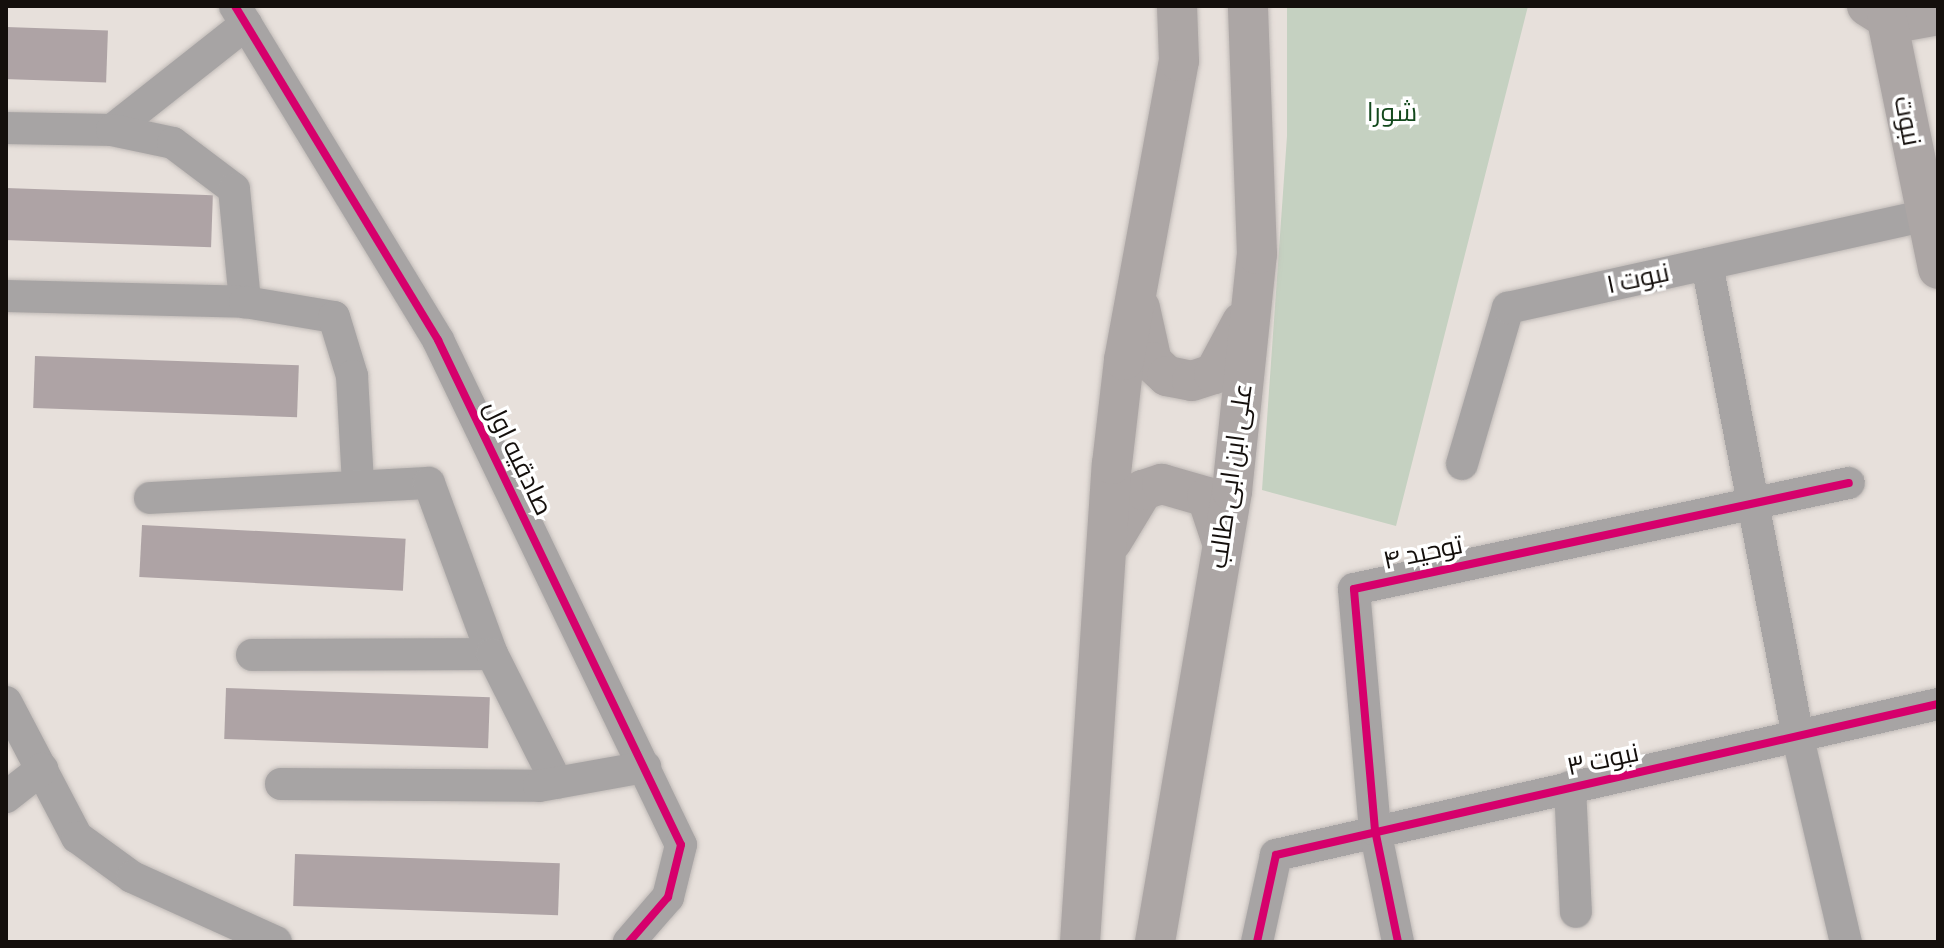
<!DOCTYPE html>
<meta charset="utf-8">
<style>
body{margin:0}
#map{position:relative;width:1944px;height:948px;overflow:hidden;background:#e7e0db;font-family:"Source Sans 3",Cairo,sans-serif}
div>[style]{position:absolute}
.green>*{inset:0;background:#c5d1c1}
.building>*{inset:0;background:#aea3a5;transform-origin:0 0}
.roads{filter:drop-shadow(0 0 2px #c0bab7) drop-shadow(0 0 2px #c0bab7)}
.minor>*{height:32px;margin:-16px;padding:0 16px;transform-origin:16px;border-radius:16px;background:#a7a4a4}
.major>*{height:40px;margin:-20px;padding:0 20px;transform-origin:20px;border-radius:20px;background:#aca6a5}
.cycleway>*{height:8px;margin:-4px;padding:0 4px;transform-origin:4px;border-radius:4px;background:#d6006c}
span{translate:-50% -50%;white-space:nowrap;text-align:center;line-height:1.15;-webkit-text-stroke:7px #fff;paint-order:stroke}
.park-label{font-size:26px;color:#13491d}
.street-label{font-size:26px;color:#140f0c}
.frame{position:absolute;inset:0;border:8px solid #140f0c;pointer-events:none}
</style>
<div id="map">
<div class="green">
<div style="clip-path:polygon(1287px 6px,1528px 6px,1396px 526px,1262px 490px,1287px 136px)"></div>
</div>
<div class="building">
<div style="left:6px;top:27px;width:102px;height:52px;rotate:2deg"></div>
<div style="left:6px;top:188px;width:207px;height:52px;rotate:2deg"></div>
<div style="left:35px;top:356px;width:264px;height:52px;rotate:2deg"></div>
<div style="left:142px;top:525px;width:264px;height:52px;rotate:3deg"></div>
<div style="left:226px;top:688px;width:264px;height:51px;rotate:2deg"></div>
<div style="left:295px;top:854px;width:265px;height:52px;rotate:2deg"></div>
</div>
<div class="roads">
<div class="minor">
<div style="left:235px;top:6px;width:391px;rotate:58.7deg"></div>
<div style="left:438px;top:340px;width:560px;rotate:64.3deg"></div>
<div style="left:681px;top:845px;width:54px;rotate:104deg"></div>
<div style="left:668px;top:897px;width:60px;rotate:130.9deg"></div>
<div style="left:6px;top:128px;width:106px;rotate:1.1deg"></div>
<div style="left:112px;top:130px;width:171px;rotate:-38.3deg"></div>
<div style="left:112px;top:130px;width:62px;rotate:12deg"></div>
<div style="left:173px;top:143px;width:76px;rotate:37deg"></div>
<div style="left:234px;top:189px;width:114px;rotate:84.4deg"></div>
<div style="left:1707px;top:264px;width:483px;rotate:79.1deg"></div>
<div style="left:1798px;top:738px;width:210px;rotate:76.8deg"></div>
<div style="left:6px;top:296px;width:239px;rotate:1.4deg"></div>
<div style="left:245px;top:302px;width:90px;rotate:9.6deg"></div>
<div style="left:334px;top:317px;width:62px;rotate:73deg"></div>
<div style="left:352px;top:376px;width:108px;rotate:86.8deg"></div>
<div style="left:1462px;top:464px;width:163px;rotate:-73.6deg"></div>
<div style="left:1508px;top:308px;width:428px;rotate:-12.5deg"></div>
<div style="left:150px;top:498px;width:279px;rotate:-3.1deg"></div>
<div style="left:429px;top:483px;width:182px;rotate:69.8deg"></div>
<div style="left:492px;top:654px;width:240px;rotate:179.8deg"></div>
<div style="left:492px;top:654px;width:144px;rotate:63.3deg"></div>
<div style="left:6px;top:702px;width:153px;rotate:62.3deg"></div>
<div style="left:77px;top:837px;width:68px;rotate:36deg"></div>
<div style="left:132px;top:877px;width:158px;rotate:24.3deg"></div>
<div style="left:281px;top:784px;width:258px;rotate:0.4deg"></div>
<div style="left:539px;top:786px;width:108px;rotate:-10.2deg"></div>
<div style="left:1570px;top:787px;width:125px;rotate:87.3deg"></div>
<div style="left:6px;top:797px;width:46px;rotate:-37.9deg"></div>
<div style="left:1257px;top:942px;width:89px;rotate:-77.7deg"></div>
<div style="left:1276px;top:855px;width:679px;rotate:-12.85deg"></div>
<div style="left:1398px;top:942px;width:114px;rotate:-101.6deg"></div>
<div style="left:1375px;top:830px;width:242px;rotate:-95deg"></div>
<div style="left:1354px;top:589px;width:506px;rotate:-12.09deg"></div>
</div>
<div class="major">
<div style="left:1867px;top:6px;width:32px;rotate:32deg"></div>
<div style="left:1894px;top:23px;width:45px;rotate:-10.3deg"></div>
<div style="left:1887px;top:20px;width:254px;rotate:78.4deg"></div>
<div style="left:1140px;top:308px;width:55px;rotate:77.5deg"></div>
<div style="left:1152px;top:362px;width:21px;rotate:43deg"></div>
<div style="left:1167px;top:376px;width:25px;rotate:11deg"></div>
<div style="left:1192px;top:381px;width:23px;rotate:-18deg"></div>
<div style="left:1214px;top:374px;width:59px;rotate:-61.7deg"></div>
<div style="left:1112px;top:541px;width:60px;rotate:-58.7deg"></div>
<div style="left:1143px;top:490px;width:20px;rotate:-18deg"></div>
<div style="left:1162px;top:484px;width:47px;rotate:16.1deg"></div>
<div style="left:1207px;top:497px;width:47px;rotate:71.6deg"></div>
<div style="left:1080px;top:942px;width:479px;rotate:-86.2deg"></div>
<div style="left:1112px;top:464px;width:105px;rotate:-83.4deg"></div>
<div style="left:1124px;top:360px;width:304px;rotate:-79.6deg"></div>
<div style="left:1179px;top:61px;width:55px;rotate:-92.1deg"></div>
<div style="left:1155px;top:942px;width:458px;rotate:-80.3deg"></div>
<div style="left:1232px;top:491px;width:238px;rotate:-84deg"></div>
<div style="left:1257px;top:254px;width:248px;rotate:-92.1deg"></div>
</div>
</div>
<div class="cycleway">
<div style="left:235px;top:6px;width:391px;rotate:58.7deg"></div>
<div style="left:438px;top:340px;width:560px;rotate:64.3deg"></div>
<div style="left:681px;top:845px;width:54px;rotate:104deg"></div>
<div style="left:668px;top:897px;width:60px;rotate:130.9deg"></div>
<div style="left:1257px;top:942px;width:89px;rotate:-77.7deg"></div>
<div style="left:1276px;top:855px;width:679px;rotate:-12.85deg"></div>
<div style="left:1398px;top:942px;width:114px;rotate:-101.6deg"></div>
<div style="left:1375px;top:830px;width:242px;rotate:-95deg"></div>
<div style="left:1354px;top:589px;width:506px;rotate:-12.09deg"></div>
</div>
<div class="park-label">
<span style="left:1392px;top:113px">شورا</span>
</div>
<div class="street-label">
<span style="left:1907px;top:121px;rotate:79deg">نبوت</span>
<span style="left:1638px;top:279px;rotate:-12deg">نبوت ۱</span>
<span style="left:518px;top:458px;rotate:64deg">صادقیه اول</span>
<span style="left:1231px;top:476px;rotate:-82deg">علی ابن ابی طالب</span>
<span style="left:1423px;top:553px;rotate:-12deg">توحید ۴</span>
<span style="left:1603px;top:760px;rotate:-12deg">نبوت ۳</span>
</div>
<div class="frame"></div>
</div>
